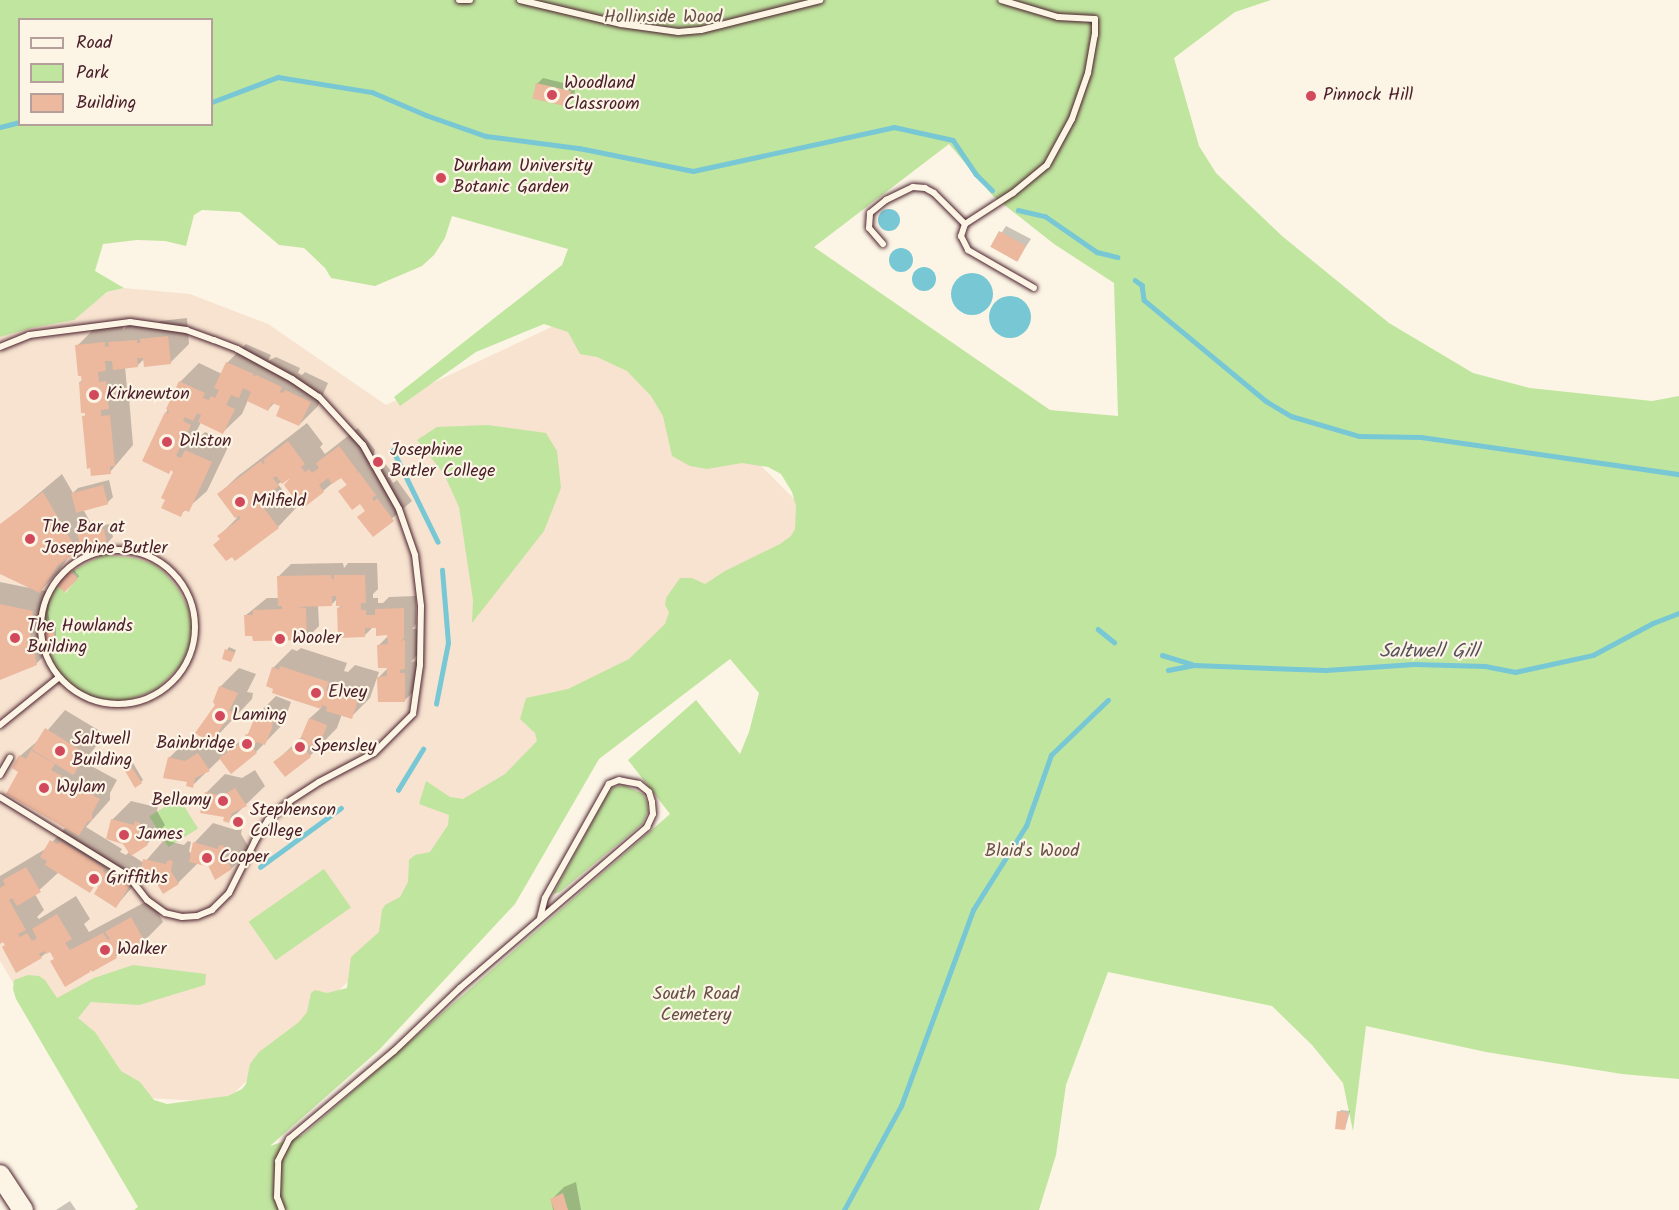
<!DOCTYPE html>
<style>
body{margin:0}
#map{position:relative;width:1679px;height:1210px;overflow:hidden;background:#fcf5e5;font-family:Kalam,sans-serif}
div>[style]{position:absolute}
.built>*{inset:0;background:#f7e3d0}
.green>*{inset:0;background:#c0e59f;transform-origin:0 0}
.water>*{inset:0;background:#78c7d5}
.round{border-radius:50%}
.shadow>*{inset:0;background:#0003;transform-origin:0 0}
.stream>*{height:4.5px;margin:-2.25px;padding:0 2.25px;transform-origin:2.25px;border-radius:2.25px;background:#78c7d5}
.building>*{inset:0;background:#ecb89e;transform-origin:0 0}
.roads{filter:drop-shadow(0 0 2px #4a1f2b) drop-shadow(0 0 2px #4a1f2b)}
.lane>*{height:6px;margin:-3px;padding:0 3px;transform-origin:3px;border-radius:3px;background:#fcf5e5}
.lane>.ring{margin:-3px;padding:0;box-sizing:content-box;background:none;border:6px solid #fcf5e5;border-radius:50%}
.primary>*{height:20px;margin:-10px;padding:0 10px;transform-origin:10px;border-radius:10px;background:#fcf5e5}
.dots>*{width:16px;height:16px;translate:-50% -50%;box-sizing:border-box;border:3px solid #fcf5e5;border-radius:50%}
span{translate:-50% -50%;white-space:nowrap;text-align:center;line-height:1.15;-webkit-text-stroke:4.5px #fcf5e5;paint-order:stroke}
.park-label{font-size:18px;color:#685048}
.poi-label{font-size:18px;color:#4a1f2b}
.left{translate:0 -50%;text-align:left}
.right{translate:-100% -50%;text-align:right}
.water-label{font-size:20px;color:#58515e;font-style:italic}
.legend{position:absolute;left:18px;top:18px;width:195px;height:108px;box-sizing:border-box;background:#fcf5e5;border:2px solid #b59f9b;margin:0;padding:8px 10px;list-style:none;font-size:18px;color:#4a1f2b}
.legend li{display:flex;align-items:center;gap:12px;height:30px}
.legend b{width:30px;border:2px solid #b59f9b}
</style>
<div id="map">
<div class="built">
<div style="clip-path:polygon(124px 288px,190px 294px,268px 324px,386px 405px,600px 304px,817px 522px,225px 1102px,145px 1098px,33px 1016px,0 961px,0 337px,92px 304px,108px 292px)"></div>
</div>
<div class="green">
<div style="clip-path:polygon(evenodd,0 0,1271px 0,1235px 12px,1174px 58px,1199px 146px,1216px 173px,1282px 236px,1389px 323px,1473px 373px,1530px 388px,1652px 401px,1679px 396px,1679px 1079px,1622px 1074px,1486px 1052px,1366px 1026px,1353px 1131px,1343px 1083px,1312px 1045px,1272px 1006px,1108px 972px,1066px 1085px,1056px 1155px,1039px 1210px,134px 1210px,138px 1207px,16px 999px,13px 989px,14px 980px,28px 975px,39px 976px,45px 980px,57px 998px,94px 978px,133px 965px,206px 974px,205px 985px,139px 1005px,91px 1002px,78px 1018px,95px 1032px,121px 1071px,140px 1082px,154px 1100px,167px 1104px,228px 1096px,242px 1089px,246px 1084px,250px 1064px,259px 1052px,299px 1022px,307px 1012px,311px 993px,315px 990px,327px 993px,347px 988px,351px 957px,379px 932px,382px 910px,385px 905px,400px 897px,408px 882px,409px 860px,415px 855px,430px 852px,448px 825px,449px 815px,419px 804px,426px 781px,450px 797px,463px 799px,505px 774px,537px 741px,535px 733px,520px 719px,526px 698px,568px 689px,629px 659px,665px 624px,669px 612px,665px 605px,666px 598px,680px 578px,692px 578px,705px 584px,725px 571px,780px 544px,791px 536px,795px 529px,796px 506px,792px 492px,781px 474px,768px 467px,742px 463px,707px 469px,690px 466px,672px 456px,663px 416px,651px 396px,627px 371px,597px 357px,580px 354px,568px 332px,544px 324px,476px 352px,400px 406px,394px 397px,562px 265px,568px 249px,452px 216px,445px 238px,434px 255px,422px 266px,375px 286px,331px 278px,325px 268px,304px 248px,279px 245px,240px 212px,202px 210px,194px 215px,186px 246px,165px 241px,137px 240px,103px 244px,95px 271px,124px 288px,107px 292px,74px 320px,31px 328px,0 337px,0 0,20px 20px,212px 20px,212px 124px,20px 124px,20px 20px,0 0,949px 144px,993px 196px,1054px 244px,1114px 283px,1118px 416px,1050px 410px,814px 247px,949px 144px,0 0,730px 659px,759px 693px,749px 732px,740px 754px,696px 700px,628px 760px,670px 814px,303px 1135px,270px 1146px,379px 1050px,515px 904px,599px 759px,730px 659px)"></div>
<div style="clip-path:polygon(487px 425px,546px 433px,557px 451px,561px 488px,544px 531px,472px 623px,473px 600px,459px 507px,444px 474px,417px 440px,437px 427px)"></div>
<div style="clip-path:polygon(103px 555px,134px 558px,153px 564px,165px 573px,178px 589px,188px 608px,192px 626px,190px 643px,181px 665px,157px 689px,124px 702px,91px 698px,68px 682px,56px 669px,46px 646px,56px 645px,55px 623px,44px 625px,48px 604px,57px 585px,66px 593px,78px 576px,72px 571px)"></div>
<div style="clip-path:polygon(624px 785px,643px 794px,647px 803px,648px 811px,642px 824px,560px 892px,553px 894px,608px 793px,614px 787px)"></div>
<div style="left:179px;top:798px;width:36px;height:35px;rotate:58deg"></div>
<div style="left:324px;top:869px;width:47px;height:92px;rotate:55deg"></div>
</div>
<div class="water">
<div class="round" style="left:878px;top:209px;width:22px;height:22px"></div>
<div class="round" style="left:889px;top:248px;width:24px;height:24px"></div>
<div class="round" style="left:912px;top:267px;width:24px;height:24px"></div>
<div class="round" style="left:951px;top:273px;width:42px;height:42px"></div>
<div class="round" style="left:989px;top:296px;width:42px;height:42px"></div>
</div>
<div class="shadow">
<div style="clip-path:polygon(543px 78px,576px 86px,573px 99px,567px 105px,537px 84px)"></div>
<div style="clip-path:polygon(1006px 226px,1031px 239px,1016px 261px,992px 247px)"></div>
<div style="clip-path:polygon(187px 318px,189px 344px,170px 363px,145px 358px,137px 366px,125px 367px,127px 388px,117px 398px,129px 397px,133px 445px,110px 472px,83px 417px,87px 414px,80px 382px,83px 379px,77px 346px,96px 327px,123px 324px,123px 330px,129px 324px,155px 322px,156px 326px,160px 321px)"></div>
<div style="clip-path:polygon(246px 344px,271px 355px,268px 361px,276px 357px,300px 368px,298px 373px,302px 375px,305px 372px,328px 383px,318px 406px,299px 425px,282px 406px,275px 402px,268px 410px,248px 400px,242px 414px,223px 432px,201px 422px,194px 437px,198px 439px,205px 432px,230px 443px,207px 491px,180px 515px,166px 413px,180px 382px,199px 363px,222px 374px,227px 363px)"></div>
<div style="clip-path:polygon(307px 423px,323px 444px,320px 447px,325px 454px,358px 428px,375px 450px,372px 458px,378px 454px,394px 475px,390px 478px,393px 483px,397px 480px,412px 501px,373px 535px,366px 510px,360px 502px,340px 491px,348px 484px,342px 475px,323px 491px,296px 474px,278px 484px,296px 508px,278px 527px,221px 538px,219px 536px,237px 518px,219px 494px,238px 476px)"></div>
<div style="clip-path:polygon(62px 474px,73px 493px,78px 488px,109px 480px,113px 497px,107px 503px,83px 509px,93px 527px,110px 524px,113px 537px,107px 543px,82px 545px,70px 555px,58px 572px,41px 590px,51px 592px,48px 613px,51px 625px,56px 624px,56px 644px,37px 663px,0 679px,0 582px,30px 588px,0 572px,0 526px)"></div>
<div style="clip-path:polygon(343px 563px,344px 568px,348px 563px,377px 563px,378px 589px,373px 594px,373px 598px,378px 598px,378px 603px,383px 603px,389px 597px,416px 596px,416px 624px,412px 629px,417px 629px,417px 655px,411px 662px,417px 661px,417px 688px,405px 700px,379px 677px,390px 666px,379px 645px,390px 634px,374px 626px,364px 636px,338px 608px,342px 605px,337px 599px,332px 604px,318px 605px,319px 626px,306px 639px,246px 615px,267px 598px,279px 598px,278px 577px,291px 564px)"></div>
<div style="left:74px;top:570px;width:8px;height:21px;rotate:50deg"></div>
<div style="clip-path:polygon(229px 647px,236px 650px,231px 661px,227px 650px)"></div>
<div style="clip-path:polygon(301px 648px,347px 663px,344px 671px,348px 672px,355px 665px,379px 672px,370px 698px,351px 717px,342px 714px,337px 728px,310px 756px,275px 762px,304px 735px,310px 718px,321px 708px,273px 668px,292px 649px,297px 651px)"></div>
<div style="clip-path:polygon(239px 668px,256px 674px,247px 692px,253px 693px,252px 699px,218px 735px,228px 752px,250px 732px,257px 715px,276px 696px,291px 702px,283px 724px,256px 752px,221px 758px,192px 786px,169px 758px,188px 739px,205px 743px,209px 741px,220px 687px)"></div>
<div style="clip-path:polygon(65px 710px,105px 734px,84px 762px,117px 780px,110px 793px,110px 800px,86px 827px,122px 849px,120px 852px,126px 855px,130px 851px,112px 820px,131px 801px,152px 806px,155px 803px,158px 804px,157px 811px,165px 825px,147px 844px,130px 854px,144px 863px,164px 840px,184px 845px,188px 841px,191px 842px,189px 851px,192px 855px,195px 842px,213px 823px,236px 830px,242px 828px,241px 834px,250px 849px,232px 868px,215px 877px,208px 862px,206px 865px,198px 863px,178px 883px,164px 892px,157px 880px,141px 877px,116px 906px,96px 884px,89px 891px,59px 872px,35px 894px,44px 910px,37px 917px,39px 919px,76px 896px,90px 919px,84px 924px,89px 932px,151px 899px,163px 922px,145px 940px,89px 971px,55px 958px,50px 950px,41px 957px,0 941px,0 876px,47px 848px,66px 827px,20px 771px,20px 756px,41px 738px)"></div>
<div style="clip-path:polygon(133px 763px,143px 780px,141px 782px,128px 767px)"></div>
<div style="clip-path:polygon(255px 770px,265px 786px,229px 821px,206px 793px,225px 774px,242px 778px)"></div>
<div style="clip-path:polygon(1341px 1110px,1350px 1111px,1345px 1129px,1339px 1112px)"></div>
<div style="clip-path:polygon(576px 1182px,581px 1210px,553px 1210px,551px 1200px,564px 1187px)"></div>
<div style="clip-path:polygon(70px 1201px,76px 1210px,56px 1210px)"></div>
</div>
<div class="stream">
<div style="left:212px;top:102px;width:71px;rotate:-20.7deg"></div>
<div style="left:278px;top:77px;width:95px;rotate:9.1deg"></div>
<div style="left:372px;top:92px;width:59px;rotate:23.1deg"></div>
<div style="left:426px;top:115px;width:64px;rotate:19.3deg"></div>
<div style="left:486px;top:136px;width:94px;rotate:7.4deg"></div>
<div style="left:579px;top:148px;width:116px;rotate:11.4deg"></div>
<div style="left:693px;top:171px;width:206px;rotate:-12.3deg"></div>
<div style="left:894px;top:127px;width:60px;rotate:12.4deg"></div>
<div style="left:953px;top:140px;width:41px;rotate:55.9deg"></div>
<div style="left:976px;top:174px;width:23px;rotate:45deg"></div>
<div style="left:0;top:127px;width:21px;rotate:-14deg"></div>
<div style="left:1018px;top:210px;width:28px;rotate:13deg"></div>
<div style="left:1045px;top:216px;width:63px;rotate:34.7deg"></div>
<div style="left:1097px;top:252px;width:21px;rotate:14deg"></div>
<div style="left:1135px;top:280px;width:9px;rotate:36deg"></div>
<div style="left:1142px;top:285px;width:15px;rotate:82deg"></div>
<div style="left:1144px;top:300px;width:158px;rotate:39.6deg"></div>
<div style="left:1266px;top:401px;width:29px;rotate:31deg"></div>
<div style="left:1291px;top:416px;width:71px;rotate:16.4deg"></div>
<div style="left:1359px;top:436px;width:62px;rotate:0.9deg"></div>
<div style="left:1421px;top:437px;width:261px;rotate:8.2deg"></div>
<div style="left:393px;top:450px;width:102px;rotate:63.9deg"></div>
<div style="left:1098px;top:629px;width:21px;rotate:39deg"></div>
<div style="left:1162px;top:655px;width:31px;rotate:17deg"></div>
<div style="left:1168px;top:670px;width:26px;rotate:-11deg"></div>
<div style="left:1194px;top:665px;width:132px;rotate:2.2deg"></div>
<div style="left:1326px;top:670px;width:88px;rotate:-3.9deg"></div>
<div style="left:1414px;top:664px;width:71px;rotate:1.6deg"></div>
<div style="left:1485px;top:666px;width:31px;rotate:11deg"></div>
<div style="left:1515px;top:672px;width:80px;rotate:-12.3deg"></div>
<div style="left:1593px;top:655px;width:68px;rotate:-28.1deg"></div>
<div style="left:1653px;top:623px;width:28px;rotate:-21deg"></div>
<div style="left:436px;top:704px;width:62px;rotate:-78.9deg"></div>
<div style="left:448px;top:643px;width:73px;rotate:-94.7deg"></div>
<div style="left:398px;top:790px;width:48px;rotate:-58.6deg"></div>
<div style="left:260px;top:867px;width:100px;rotate:-36.1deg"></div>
<div style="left:844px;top:1210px;width:119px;rotate:-61.3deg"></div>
<div style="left:901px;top:1106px;width:209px;rotate:-69.8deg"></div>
<div style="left:973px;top:910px;width:99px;rotate:-57.8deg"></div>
<div style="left:1026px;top:826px;width:75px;rotate:-70.6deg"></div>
<div style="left:1051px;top:755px;width:79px;rotate:-44deg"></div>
</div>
<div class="building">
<div style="left:536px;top:83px;width:36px;height:16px;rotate:13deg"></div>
<div style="left:999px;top:231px;width:31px;height:18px;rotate:29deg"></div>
<div style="clip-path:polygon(168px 336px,171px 364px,144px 367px,143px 358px,137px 358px,138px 367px,113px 370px,112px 361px,105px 361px,106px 371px,98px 372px,99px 382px,106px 381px,109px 409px,101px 410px,101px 416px,110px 415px,115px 466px,110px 466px,111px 474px,91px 476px,90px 468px,87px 469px,82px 416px,85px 416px,85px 413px,81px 413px,79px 382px,82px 382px,81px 376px,78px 376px,75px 345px,105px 342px,105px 347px,109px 346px,108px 342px,137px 340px,137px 343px,140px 343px,140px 339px)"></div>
<div style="clip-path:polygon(226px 362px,254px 374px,252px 377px,256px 375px,282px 387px,280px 392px,283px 393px,285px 390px,311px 402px,299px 426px,276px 416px,280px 406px,272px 403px,268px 411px,247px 401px,251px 392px,243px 388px,239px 398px,231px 395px,226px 405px,235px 409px,223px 434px,198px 422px,201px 415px,197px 413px,193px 421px,185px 417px,183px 421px,191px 425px,176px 456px,181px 458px,185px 450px,212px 462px,189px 512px,184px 510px,181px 517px,161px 508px,165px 500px,161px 498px,173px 472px,171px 470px,169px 474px,142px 461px,165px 412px,168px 414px,169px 411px,166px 409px,179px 381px,205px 393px,203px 398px,209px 400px,211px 396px,215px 398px,219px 390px,214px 388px)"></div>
<div style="clip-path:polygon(288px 441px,305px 464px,301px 467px,305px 472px,309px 469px,312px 473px,319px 468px,316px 463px,339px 446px,357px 470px,356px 473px,358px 471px,376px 495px,372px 498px,374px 501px,377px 498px,394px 521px,373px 537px,357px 517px,365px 511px,360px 504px,352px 510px,338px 491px,347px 485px,341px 478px,332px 484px,328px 478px,319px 485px,324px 492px,302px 509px,284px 485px,290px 478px,282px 484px,276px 476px,273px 478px,279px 486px,251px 507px,260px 503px,279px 528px,235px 561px,232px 557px,226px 561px,213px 545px,220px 539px,217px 536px,241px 518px,239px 516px,235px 518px,217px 494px,261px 461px,263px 464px,265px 463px,263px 460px)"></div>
<div style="left:103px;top:485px;width:20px;height:33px;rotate:75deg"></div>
<div style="clip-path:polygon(43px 492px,78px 552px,58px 565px,40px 593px,0 574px,0 524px)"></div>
<div style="left:104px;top:529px;width:15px;height:27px;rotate:79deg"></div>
<div style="left:70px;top:571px;width:11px;height:19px;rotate:45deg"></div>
<div style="clip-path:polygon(331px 575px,332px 579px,334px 579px,334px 575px,365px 575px,366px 603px,361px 603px,361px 610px,366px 610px,366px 615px,375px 615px,375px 609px,404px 608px,404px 638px,401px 641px,405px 640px,405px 669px,400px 670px,400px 673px,405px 673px,405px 702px,378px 702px,377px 677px,387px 676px,387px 668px,378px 668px,377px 645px,388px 644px,387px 635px,376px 636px,376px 628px,365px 628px,365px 637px,338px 638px,337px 608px,345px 606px,336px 606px,336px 596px,332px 596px,332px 606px,297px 607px,306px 608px,307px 640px,253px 641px,252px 636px,245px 636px,244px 615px,253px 615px,253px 610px,282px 609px,282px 606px,278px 606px,277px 576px)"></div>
<div style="clip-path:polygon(0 604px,33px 611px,30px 633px,37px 665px,0 680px)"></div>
<div style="left:53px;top:626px;width:19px;height:10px;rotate:84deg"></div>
<div style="clip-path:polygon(225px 649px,235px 653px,231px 662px,222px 659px)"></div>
<div style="clip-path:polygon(280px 666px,329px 682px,326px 690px,332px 692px,335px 683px,361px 691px,352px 719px,326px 711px,327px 707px,322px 705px,321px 709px,272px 693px,273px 689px,266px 686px,272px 667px,279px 670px)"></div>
<div style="clip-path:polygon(219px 686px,238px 693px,229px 711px,235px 712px,234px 720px,226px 720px,211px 744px,195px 733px,215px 705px,213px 702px)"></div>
<div style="clip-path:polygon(256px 714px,273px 721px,272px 728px,265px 745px,257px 742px,252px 747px,257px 753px,231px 774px,219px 758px,243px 741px,245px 743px,248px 741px,244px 738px,246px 734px,252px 735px,248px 734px)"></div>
<div style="clip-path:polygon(309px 718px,327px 725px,325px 731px,318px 748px,310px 745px,306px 750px,311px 757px,285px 777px,273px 762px,297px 744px,298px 746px,301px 744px,297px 741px,300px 738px,304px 740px,305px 739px,301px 737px)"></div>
<div style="left:45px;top:728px;width:49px;height:25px;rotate:32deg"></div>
<div style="clip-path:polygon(31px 750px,55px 764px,51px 770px,62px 776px,60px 778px,100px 799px,92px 813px,92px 820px,87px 822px,79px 836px,6px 794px,18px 772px,12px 768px,19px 755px,26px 759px)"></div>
<div style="clip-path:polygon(198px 753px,210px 771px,195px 778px,193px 788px,186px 786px,187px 782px,163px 778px,168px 757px,185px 761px)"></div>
<div style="clip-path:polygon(130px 765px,142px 783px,135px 788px,124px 769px)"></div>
<div style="clip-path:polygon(235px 788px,247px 806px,232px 813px,229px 823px,223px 821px,224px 817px,200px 813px,205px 792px,222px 796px)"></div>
<div style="clip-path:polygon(111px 819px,134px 825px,135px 821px,140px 823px,139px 831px,148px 845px,131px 856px,123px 844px,106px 839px)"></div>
<div style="clip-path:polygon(50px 840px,58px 844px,60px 841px,104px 868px,103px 871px,106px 874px,108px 871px,130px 885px,116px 908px,94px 894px,98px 887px,95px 885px,90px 893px,45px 865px,47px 861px,40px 857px)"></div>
<div style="clip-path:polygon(193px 842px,218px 849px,219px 845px,224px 846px,223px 853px,232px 869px,215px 880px,207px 863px,206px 866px,189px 862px)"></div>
<div style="clip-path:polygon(143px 859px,166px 864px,168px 860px,173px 861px,171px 871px,179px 884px,163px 894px,156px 882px,139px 878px)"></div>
<div style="clip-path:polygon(26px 867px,41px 892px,17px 906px,12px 898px,9px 900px,26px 930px,18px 934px,20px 937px,27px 933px,32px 941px,37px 938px,32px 929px,57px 914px,72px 939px,65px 943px,70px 950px,103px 933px,108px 940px,110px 939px,105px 932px,131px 917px,145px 942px,120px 956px,119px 953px,115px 955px,117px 958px,92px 972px,90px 968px,90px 972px,65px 987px,50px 961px,54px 959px,50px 952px,46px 954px,44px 951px,39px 954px,42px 958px,16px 973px,2px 947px,5px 945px,3px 942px,0 944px,0 888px,5px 885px,3px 880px)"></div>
<div style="clip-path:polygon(1337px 1111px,1348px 1113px,1345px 1130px,1335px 1129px)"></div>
<div style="clip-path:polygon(563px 1193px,568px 1210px,554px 1210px,550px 1199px)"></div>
</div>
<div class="roads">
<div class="lane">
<div style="left:459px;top:0;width:11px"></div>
<div style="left:520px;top:0;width:104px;rotate:13.4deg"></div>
<div style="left:621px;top:24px;width:58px;rotate:8deg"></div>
<div style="left:678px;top:32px;width:23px;rotate:-5deg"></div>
<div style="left:701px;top:30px;width:123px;rotate:-14.1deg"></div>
<div style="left:965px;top:224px;width:13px;rotate:108deg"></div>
<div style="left:961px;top:236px;width:16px;rotate:63deg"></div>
<div style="left:968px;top:250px;width:76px;rotate:29.9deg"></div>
<div style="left:883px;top:244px;width:21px;rotate:-131deg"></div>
<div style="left:869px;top:228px;width:15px;rotate:-86deg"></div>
<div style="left:870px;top:213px;width:21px;rotate:-39deg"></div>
<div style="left:886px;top:200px;width:30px;rotate:-26deg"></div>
<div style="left:913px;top:187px;width:12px;rotate:5deg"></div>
<div style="left:925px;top:188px;width:10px;rotate:29deg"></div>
<div style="left:934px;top:193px;width:44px;rotate:45deg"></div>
<div style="left:965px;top:224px;width:57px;rotate:-32.9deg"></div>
<div style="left:1013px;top:193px;width:44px;rotate:-39.5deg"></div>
<div style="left:1047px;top:165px;width:52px;rotate:-61.5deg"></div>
<div style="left:1072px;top:119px;width:49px;rotate:-70.8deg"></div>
<div style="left:1088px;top:73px;width:39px;rotate:-80deg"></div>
<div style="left:1095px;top:35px;width:16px;rotate:-90deg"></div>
<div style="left:1095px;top:19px;width:37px;rotate:-177deg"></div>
<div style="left:1058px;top:17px;width:59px;rotate:-163.4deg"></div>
<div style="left:0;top:347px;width:31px;rotate:-22deg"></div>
<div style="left:29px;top:335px;width:102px;rotate:-7.3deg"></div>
<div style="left:130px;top:322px;width:57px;rotate:8.1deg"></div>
<div style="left:186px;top:330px;width:30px;rotate:20deg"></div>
<div style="left:214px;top:340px;width:25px;rotate:21deg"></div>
<div style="left:237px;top:349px;width:63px;rotate:28.6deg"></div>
<div style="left:292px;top:379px;width:32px;rotate:34deg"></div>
<div style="left:319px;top:397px;width:65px;rotate:47.5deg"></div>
<div style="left:363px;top:445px;width:73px;rotate:60.6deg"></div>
<div style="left:399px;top:509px;width:49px;rotate:70.8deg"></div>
<div style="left:415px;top:555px;width:51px;rotate:83.3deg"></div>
<div style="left:421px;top:606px;width:59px;rotate:91deg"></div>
<div style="left:420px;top:665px;width:49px;rotate:98.1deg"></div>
<div style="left:413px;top:714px;width:55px;rotate:135deg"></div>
<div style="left:374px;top:753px;width:62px;rotate:152.2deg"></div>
<div style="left:319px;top:782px;width:35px;rotate:147deg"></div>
<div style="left:290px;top:801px;width:29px;rotate:139deg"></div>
<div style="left:268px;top:820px;width:25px;rotate:122deg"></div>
<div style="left:255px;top:841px;width:58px;rotate:116.6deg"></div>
<div style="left:229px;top:893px;width:24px;rotate:135deg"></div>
<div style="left:212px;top:910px;width:16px;rotate:158deg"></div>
<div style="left:197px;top:916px;width:15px;rotate:176deg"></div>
<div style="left:182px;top:917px;width:17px;rotate:-167deg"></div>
<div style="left:165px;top:913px;width:22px;rotate:-144deg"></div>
<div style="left:147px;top:900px;width:31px;rotate:-128deg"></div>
<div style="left:128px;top:876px;width:150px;rotate:-148.3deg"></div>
<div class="ring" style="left:41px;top:550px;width:148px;height:148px"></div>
<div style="left:0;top:725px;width:75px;rotate:-39deg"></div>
<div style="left:0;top:775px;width:20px;rotate:-60deg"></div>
<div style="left:282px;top:1210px;width:14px;rotate:-111deg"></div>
<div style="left:277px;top:1197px;width:36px;rotate:-88deg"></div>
<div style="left:278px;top:1161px;width:25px;rotate:-63deg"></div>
<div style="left:289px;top:1139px;width:137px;rotate:-40deg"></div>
<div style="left:394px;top:1051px;width:91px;rotate:-43.7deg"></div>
<div style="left:460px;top:988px;width:247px;rotate:-40.7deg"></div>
<div style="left:647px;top:827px;width:14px;rotate:-65deg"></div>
<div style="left:653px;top:814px;width:12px;rotate:-95deg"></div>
<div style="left:652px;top:802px;width:10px;rotate:-107deg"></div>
<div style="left:649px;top:792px;width:13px;rotate:-141deg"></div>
<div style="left:639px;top:784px;width:20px;rotate:-169deg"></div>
<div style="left:619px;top:780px;width:11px;rotate:158deg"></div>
<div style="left:609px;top:784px;width:131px;rotate:119.3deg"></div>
<div style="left:545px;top:898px;width:21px;rotate:104deg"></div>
</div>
<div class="primary">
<div style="left:0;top:1175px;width:42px;rotate:56.7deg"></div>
</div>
</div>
<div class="dots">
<div style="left:552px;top:95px;background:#d1495b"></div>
<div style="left:1311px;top:96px;background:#d1495b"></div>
<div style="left:441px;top:178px;background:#d1495b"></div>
<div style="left:94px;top:395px;background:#d1495b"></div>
<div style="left:167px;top:442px;background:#d1495b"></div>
<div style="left:378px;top:462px;background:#d1495b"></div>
<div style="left:240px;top:502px;background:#d1495b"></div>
<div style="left:30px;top:539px;background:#d1495b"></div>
<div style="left:15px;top:638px;background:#d1495b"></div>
<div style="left:280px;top:639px;background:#d1495b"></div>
<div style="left:316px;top:693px;background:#d1495b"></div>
<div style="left:220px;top:716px;background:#d1495b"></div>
<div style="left:247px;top:744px;background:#d1495b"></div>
<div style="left:300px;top:747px;background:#d1495b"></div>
<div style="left:60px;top:751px;background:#d1495b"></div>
<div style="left:44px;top:788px;background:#d1495b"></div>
<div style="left:223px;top:801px;background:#d1495b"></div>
<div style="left:238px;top:822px;background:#d1495b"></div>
<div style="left:124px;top:835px;background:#d1495b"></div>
<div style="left:207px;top:858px;background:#d1495b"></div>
<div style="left:94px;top:879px;background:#d1495b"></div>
<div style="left:105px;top:950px;background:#d1495b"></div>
</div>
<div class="park-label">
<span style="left:663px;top:18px">Hollinside Wood</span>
<span style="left:1032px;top:852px">Blaid's Wood</span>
<span style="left:696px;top:1006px">South Road<br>Cemetery</span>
</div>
<div class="poi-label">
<span class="left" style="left:564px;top:95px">Woodland<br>Classroom</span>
<span class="left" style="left:1323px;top:96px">Pinnock Hill</span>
<span class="left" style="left:453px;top:178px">Durham University<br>Botanic Garden</span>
<span class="left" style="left:106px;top:395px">Kirknewton</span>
<span class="left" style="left:179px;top:442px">Dilston</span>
<span class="left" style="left:390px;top:462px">Josephine<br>Butler College</span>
<span class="left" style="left:252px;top:502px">Milfield</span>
<span class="left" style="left:42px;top:539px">The Bar at<br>Josephine Butler</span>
<span class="left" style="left:27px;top:638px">The Howlands<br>Building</span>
<span class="left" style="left:292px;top:639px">Wooler</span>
<span class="left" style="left:328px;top:693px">Elvey</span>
<span class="left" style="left:232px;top:716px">Laming</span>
<span class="left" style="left:72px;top:751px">Saltwell<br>Building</span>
<span class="right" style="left:235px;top:744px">Bainbridge</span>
<span class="left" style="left:312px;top:747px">Spensley</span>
<span class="left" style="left:56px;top:788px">Wylam</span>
<span class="right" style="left:211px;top:801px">Bellamy</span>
<span class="left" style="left:250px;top:822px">Stephenson<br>College</span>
<span class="left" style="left:136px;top:835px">James</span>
<span class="left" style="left:219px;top:858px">Cooper</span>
<span class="left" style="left:106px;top:879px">Griffiths</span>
<span class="left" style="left:117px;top:950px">Walker</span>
</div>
<div class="water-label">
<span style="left:1429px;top:652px">Saltwell Gill</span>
</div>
<ul class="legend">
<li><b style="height:8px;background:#fcf5e5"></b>Road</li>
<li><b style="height:16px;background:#c0e59f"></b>Park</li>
<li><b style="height:16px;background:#ecb89e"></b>Building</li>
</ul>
</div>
